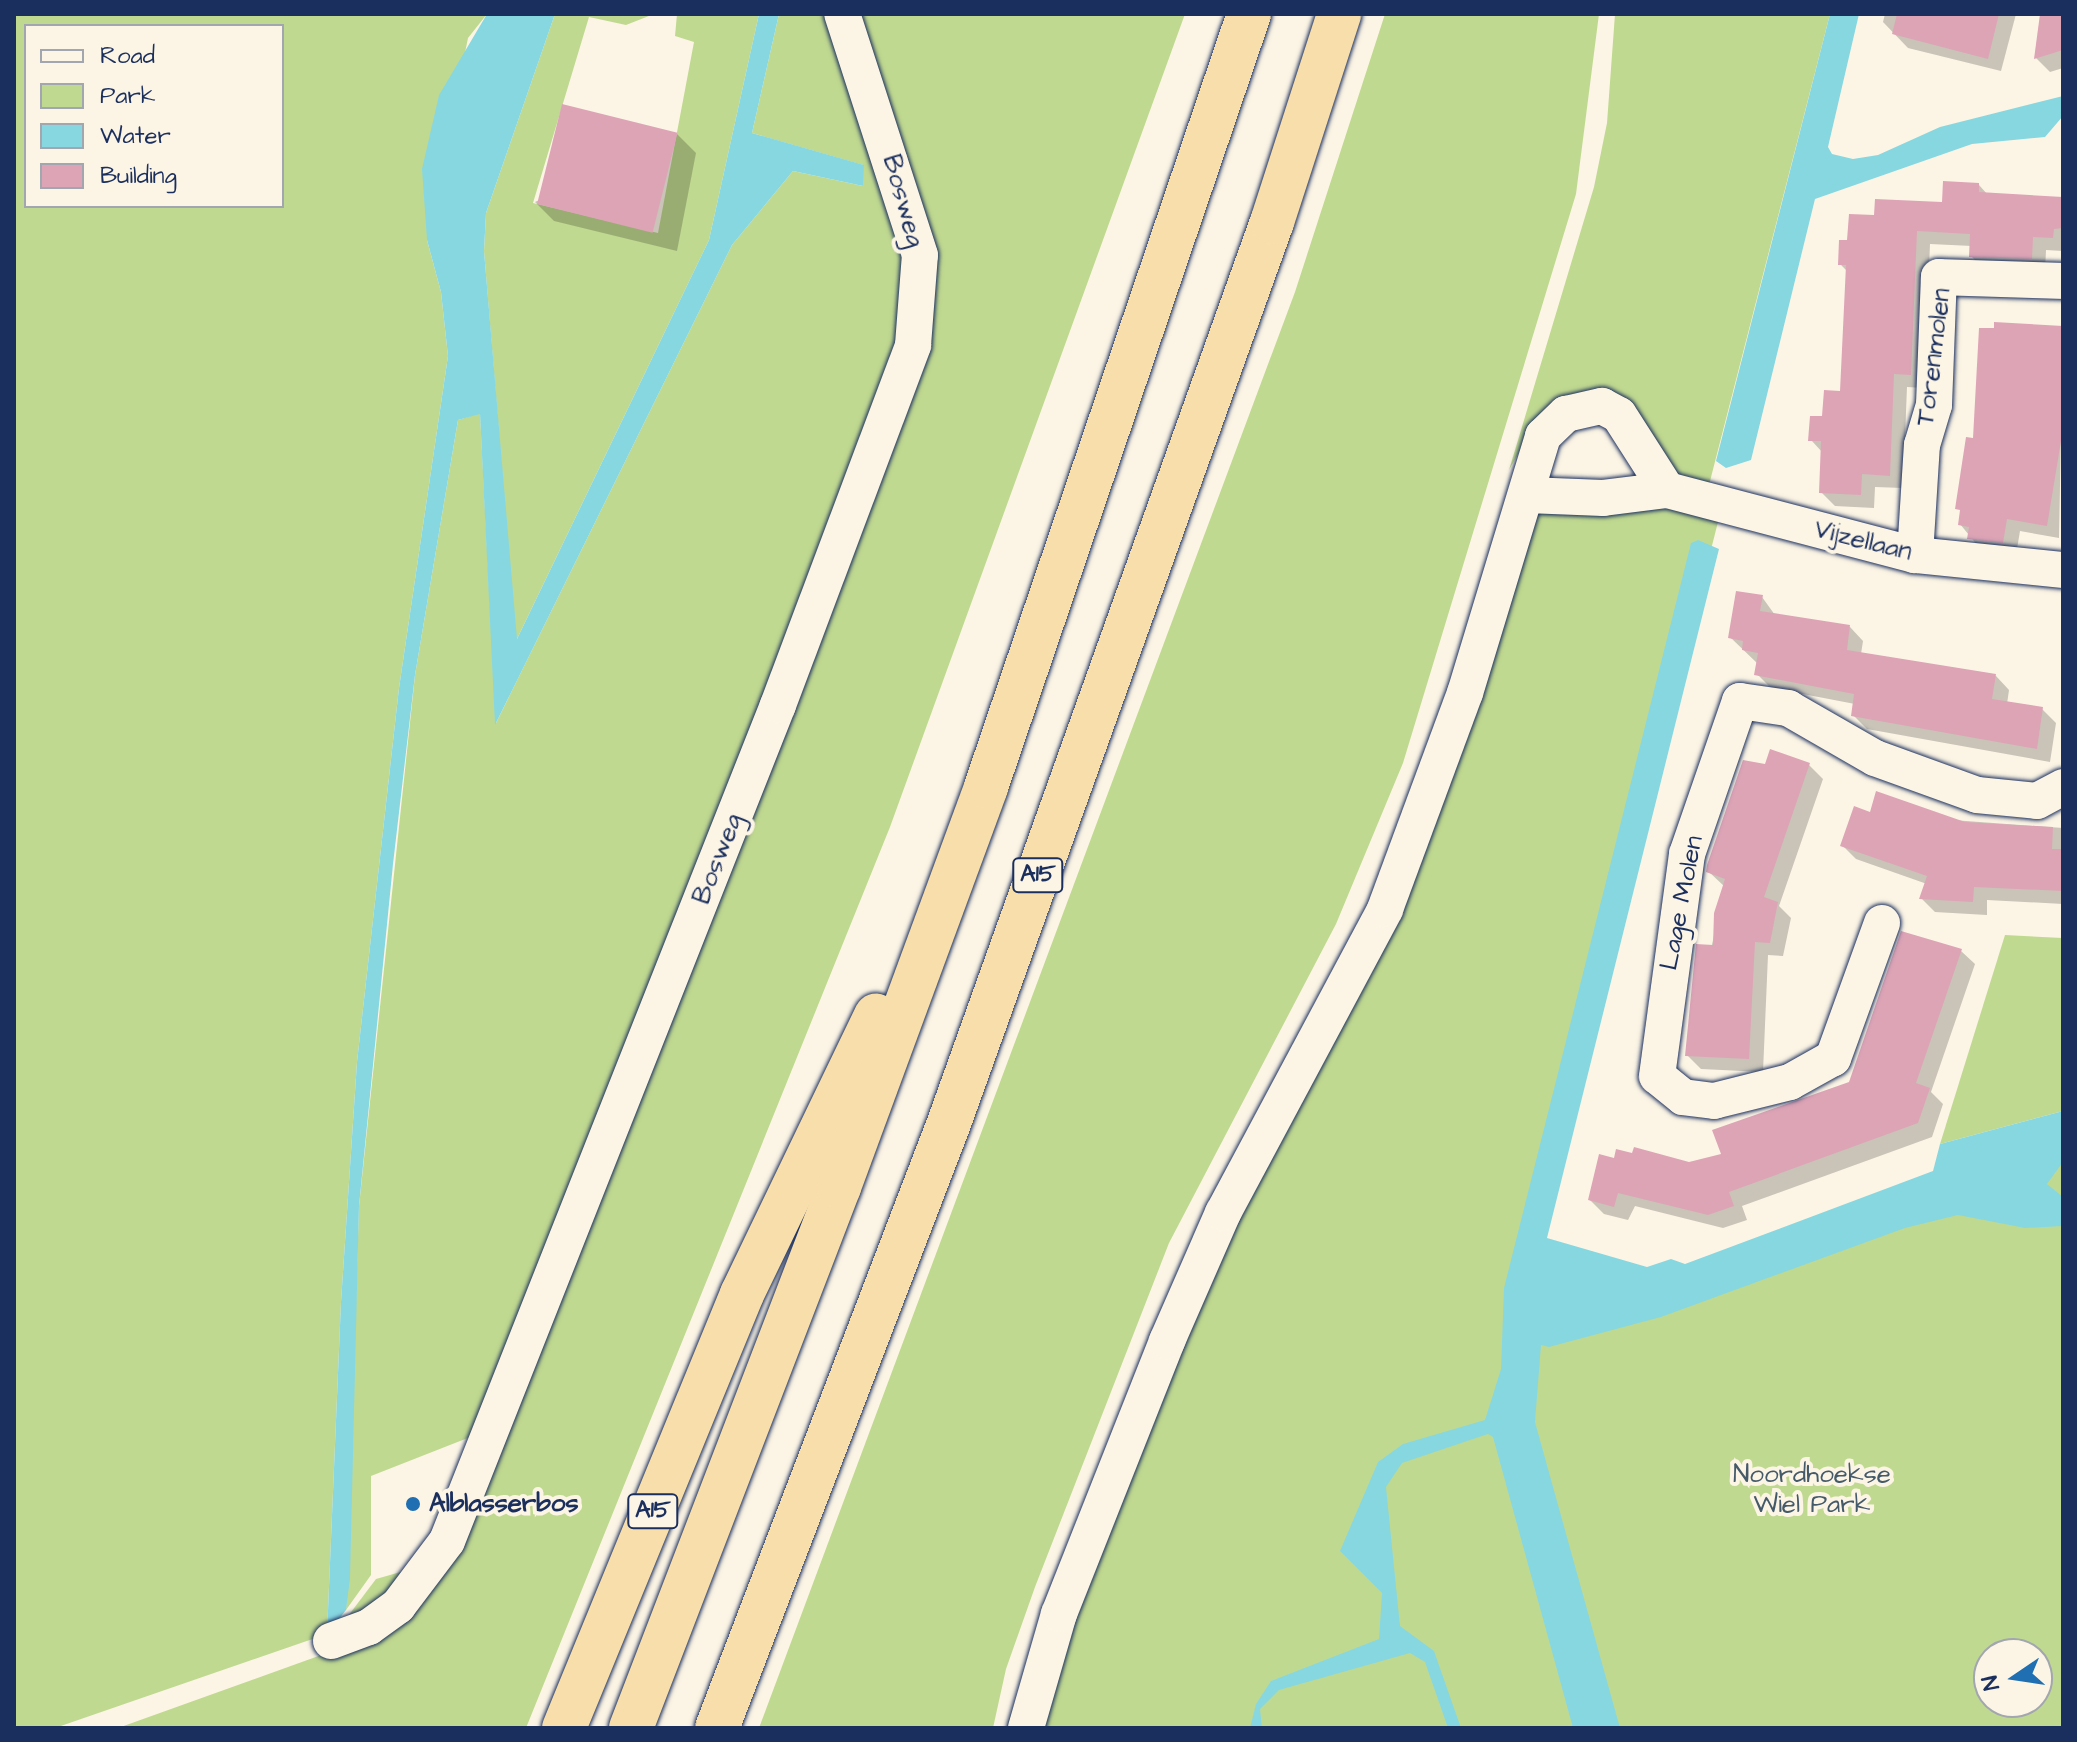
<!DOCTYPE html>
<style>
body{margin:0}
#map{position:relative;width:2077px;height:1742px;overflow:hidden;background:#fcf5e5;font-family:"Architects Daughter",sans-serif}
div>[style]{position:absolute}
.green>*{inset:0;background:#c0d990}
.water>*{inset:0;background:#87d7e1}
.shadow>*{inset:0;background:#0003}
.building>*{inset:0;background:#dda4b6;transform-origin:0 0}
.roads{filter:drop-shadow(0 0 2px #1b2f5e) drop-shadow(0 0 2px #1b2f5e)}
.minor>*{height:36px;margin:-18px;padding:0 18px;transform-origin:18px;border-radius:18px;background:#fcf5e5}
.motorway>*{height:44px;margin:-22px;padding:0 22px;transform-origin:22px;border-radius:22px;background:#f8deab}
.dots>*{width:22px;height:22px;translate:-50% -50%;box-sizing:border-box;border:4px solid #fcf5e5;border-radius:50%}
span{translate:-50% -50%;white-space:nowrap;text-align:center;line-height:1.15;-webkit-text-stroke:8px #fcf5e5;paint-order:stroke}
.shield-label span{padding:2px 6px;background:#fcf5e5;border:2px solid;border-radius:6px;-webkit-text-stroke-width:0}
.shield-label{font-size:24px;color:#1b2f5e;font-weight:700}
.street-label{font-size:26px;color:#1b2f5e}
.park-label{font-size:26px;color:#445a6a}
.poi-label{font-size:26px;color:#1b2f5e;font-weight:700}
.left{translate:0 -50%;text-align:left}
.frame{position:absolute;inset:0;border:16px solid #1b2f5e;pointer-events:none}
.legend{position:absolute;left:24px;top:24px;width:260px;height:184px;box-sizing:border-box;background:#fcf5e5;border:2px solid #a2a6af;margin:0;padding:10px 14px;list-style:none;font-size:24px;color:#1b2f5e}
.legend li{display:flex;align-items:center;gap:16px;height:40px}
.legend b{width:40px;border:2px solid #a2a6af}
.north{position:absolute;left:1973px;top:1638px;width:80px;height:80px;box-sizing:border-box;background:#fcf5e5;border:2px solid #a2a6af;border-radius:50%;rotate:257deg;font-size:22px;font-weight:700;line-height:32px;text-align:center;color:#1b2f5e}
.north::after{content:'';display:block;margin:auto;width:28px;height:36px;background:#1f6fb2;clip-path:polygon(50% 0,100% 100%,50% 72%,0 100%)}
</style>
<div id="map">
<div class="green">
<div style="clip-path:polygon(evenodd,14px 14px,487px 14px,468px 38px,427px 240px,441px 292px,448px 356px,399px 688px,357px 1062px,341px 1302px,327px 1634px,55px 1728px,14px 1728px,14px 14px,26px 26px,282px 26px,282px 206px,26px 206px,26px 26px)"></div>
<div style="clip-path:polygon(555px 14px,654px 14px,626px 25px,589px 17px,533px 203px,658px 233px,694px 42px,675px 36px,677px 14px,759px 14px,709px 240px,516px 641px,484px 251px,486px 213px)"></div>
<div style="clip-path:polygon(779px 14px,828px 14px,907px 246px,911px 305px,483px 1432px,371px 1476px,371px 1575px,346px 1610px,359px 1206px,415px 675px,458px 420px,480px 413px,496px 723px,732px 245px,793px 171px,863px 186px,863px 165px,752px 133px)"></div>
<div style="clip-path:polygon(849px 14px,1185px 14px,890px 827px,526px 1728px,118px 1728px,349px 1645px,420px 1598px,927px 325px)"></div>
<div style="clip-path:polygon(1385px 14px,1599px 14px,1576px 194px,1403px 763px,1336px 924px,1169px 1243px,1035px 1587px,1006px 1669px,993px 1728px,759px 1728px,1295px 292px)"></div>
<div style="clip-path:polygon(1615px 14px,1830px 14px,1709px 485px,1676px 473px,1644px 423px,1536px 422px,1509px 470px,1594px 187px,1607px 123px)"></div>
<div style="clip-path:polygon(evenodd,1512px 483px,1655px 499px,1719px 518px,1518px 1313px,1550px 1332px,2063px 1144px,2063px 1728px,1006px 1728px,1032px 1653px,1232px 1199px,1365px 964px,1512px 483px,1989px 1654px,2037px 1654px,2037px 1702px,1989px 1702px,1989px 1654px)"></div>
<div style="clip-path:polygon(2005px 935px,2063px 938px,2063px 1111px,1940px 1144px)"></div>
<div style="clip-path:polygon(425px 1565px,336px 1632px,376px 1579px)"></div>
</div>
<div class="water">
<div style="clip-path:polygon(487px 14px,555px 14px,486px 213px,484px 251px,517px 639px,709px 240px,759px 14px,779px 14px,752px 133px,864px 165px,863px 186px,793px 171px,732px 245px,495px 725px,480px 414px,458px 420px,415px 675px,393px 864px,359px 1206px,350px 1578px,346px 1610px,327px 1634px,341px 1302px,357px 1062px,399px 688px,448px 356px,441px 292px,427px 240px,422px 169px,439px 95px)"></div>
<div style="clip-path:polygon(1830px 14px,1859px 14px,1828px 147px,1832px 154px,1853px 159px,1878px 155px,1940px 127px,2063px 96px,2063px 116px,2045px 137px,1972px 144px,1815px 199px,1751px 460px,1726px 468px,1716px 461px)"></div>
<div style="clip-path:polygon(1698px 540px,1719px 549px,1547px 1238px,1647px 1267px,1671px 1259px,1685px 1264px,1933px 1171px,1940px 1144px,2063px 1111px,2063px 1162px,2047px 1184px,2063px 1197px,2063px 1226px,2025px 1228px,1958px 1215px,1905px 1228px,1661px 1317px,1549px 1347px,1541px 1345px,1535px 1422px,1620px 1728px,1573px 1728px,1493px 1437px,1488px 1434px,1402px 1463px,1386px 1487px,1400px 1626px,1434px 1651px,1461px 1728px,1448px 1728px,1425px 1662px,1410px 1653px,1279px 1690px,1260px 1709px,1262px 1728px,1250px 1728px,1256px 1704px,1271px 1681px,1379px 1639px,1382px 1593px,1340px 1551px,1378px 1462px,1403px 1444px,1485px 1420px,1501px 1369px,1504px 1288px,1691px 543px)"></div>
</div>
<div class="shadow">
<div style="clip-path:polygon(1885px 14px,2016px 14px,2001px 71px,1908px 48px,1883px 22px)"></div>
<div style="clip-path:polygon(2042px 14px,2063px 14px,2063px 68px,2050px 72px,2036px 58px)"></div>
<div style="clip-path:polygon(677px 134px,696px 153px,677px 251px,554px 221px,535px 202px)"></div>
<div style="clip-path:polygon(1979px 185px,1988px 195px,2063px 198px,2063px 251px,2046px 250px,2045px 272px,1985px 270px,1971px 256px,1972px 246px,1930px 244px,1924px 388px,1907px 387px,1903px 488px,1875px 487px,1874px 508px,1835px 506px,1821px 492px,1823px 453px,1811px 440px,1842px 393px,1848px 272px,1840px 264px,1849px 242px,1876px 217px,1944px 204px)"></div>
<div style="clip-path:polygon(2063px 328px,2059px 538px,2020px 531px,2016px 555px,1982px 551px,1960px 524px,1975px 440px)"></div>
<div style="clip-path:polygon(1762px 597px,1775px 615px,1850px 627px,1863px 641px,1861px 654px,1996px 676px,2009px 690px,2007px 704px,2042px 709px,2056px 723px,2050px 762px,1867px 729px,1853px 715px,1855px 704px,1771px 688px,1757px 674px,1758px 664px,1731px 638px)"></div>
<div style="clip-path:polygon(1809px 765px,1823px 779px,1779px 906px,1791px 918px,1783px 956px,1768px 955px,1763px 1072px,1701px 1069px,1687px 1055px,1725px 887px,1708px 871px,1766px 767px)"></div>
<div style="clip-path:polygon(1871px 814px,2063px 828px,2063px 904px,1987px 900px,1987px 915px,1935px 912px,1922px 899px,1927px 884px,1856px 859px,1842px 845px)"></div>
<div style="clip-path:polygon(1961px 951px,1975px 964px,1931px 1092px,1943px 1104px,1932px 1137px,1742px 1206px,1747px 1220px,1723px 1228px,1635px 1206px,1628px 1220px,1604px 1214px,1590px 1200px,1616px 1160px,1689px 1164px,1723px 1155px,1850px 1083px)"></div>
</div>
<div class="building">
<div style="clip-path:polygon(1897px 14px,1999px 14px,1988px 59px,1892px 34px)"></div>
<div style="clip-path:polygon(2040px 14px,2063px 14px,2063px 50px,2034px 59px)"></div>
<div style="left:562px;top:104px;width:119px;height:103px;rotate:14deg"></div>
<div style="clip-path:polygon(1943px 181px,1979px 183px,1979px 192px,2063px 197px,2063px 228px,2054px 229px,2053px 238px,2033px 237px,2032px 259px,1969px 257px,1970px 234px,1917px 231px,1911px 375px,1894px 374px,1890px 476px,1862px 474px,1861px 495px,1819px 493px,1821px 441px,1808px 441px,1810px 416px,1822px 416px,1824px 390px,1840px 391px,1846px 265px,1838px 265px,1839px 240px,1847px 240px,1849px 214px,1874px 215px,1875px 199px,1942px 202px)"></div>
<div style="clip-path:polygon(1994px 322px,2063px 326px,2063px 429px,2047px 526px,2007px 519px,2003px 543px,1967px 539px,1969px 527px,1958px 525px,1960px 510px,1955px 509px,1966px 437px,1973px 438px,1979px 328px,1994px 328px)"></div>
<div style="clip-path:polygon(1736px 591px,1763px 595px,1760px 611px,1850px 625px,1847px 650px,1996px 674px,1992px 699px,2043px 707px,2037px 749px,1851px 716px,1854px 694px,1754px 675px,1758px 653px,1742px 650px,1743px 641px,1728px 638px)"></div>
<div style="clip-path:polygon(1770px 749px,1810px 763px,1764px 897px,1778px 902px,1770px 943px,1755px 942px,1749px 1059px,1685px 1056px,1696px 944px,1713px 945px,1714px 913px,1725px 879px,1706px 872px,1707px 865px,1743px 760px,1765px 764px)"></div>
<div style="clip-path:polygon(1876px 791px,1965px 822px,2053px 827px,2052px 849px,2063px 849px,2063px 891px,1974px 887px,1973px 902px,1919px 899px,1927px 876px,1840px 846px,1854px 806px,1870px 812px)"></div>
<div style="clip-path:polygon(1901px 931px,1962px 949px,1916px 1083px,1930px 1088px,1918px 1123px,1729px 1192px,1734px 1206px,1708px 1215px,1618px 1193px,1614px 1207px,1588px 1200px,1599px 1154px,1614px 1158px,1616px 1149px,1632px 1153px,1634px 1147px,1689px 1162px,1721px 1154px,1712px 1130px,1849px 1082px)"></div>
</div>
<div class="roads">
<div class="minor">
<div style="left:1667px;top:490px;width:256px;rotate:14.7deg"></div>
<div style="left:1915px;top:555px;width:149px;rotate:5.8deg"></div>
<div style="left:1915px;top:555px;width:110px;rotate:-86.4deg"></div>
<div style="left:1922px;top:445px;width:42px;rotate:-73.3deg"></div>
<div style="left:1934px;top:405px;width:128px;rotate:-87.8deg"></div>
<div style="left:1939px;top:277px;width:124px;rotate:1.8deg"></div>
<div style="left:1882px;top:923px;width:144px;rotate:109.9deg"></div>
<div style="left:1833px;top:1058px;width:49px;rotate:150.8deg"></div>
<div style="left:1790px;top:1082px;width:78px;rotate:166deg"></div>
<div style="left:1714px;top:1101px;width:31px;rotate:-173deg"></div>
<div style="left:1683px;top:1097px;width:33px;rotate:-141deg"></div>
<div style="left:1657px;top:1076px;width:224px;rotate:-82.3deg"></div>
<div style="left:1687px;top:854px;width:162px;rotate:-70.9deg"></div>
<div style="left:1740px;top:701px;width:49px;rotate:8.3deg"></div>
<div style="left:1788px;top:708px;width:100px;rotate:29.9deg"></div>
<div style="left:1875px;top:758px;width:109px;rotate:19.9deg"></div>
<div style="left:1977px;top:795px;width:60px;rotate:5.7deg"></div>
<div style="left:2037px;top:801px;width:30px;rotate:-28deg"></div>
<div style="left:331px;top:1641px;width:40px;rotate:-20.2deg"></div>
<div style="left:369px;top:1627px;width:36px;rotate:-36deg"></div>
<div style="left:398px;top:1606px;width:81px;rotate:-53deg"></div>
<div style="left:447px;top:1541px;width:899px;rotate:-68.4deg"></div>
<div style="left:778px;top:705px;width:384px;rotate:-69.4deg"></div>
<div style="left:913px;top:345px;width:90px;rotate:-85.6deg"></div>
<div style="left:920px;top:255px;width:253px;rotate:-107.9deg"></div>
<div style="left:1026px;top:1728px;width:119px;rotate:-73.9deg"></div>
<div style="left:1059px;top:1614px;width:294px;rotate:-68.4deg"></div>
<div style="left:1167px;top:1341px;width:140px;rotate:-66.4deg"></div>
<div style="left:1223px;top:1213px;width:344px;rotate:-61.9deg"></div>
<div style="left:1385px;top:909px;width:230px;rotate:-69.7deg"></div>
<div style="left:1465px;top:693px;width:269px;rotate:-73.1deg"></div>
<div style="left:1543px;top:436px;width:32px;rotate:-44deg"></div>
<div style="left:1566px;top:414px;width:37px;rotate:-13deg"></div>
<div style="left:1602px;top:406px;width:19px;rotate:28deg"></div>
<div style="left:1619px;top:415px;width:89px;rotate:57.4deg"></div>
<div style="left:1667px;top:490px;width:64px;rotate:172.9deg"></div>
<div style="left:1603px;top:498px;width:76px;rotate:-177.7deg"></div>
</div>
<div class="motorway">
<div style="left:564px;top:1728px;width:469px;rotate:-67.7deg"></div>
<div style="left:742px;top:1294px;width:309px;rotate:-64.3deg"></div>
<div style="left:631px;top:1728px;width:580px;rotate:-68.97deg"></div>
<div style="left:839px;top:1187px;width:426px;rotate:-69.8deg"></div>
<div style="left:986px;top:787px;width:817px;rotate:-71.21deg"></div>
<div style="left:717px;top:1728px;width:648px;rotate:-69.02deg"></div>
<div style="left:949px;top:1123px;width:957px;rotate:-70.28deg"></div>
<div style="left:1272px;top:222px;width:219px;rotate:-72.1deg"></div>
</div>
</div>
<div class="dots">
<div style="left:413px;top:1504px;background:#1f6fb2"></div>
</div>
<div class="shield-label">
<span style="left:1038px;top:875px">A15</span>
<span style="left:653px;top:1511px">A15</span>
</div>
<div class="street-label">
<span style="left:903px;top:201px;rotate:74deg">Bosweg</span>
<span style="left:1934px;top:357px;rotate:-83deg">Torenmolen</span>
<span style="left:1863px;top:541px;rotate:14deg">Vijzellaan</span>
<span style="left:718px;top:859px;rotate:-69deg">Bosweg</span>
<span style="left:1682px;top:903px;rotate:-79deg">Lage Molen</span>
</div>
<div class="park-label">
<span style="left:1812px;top:1490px">Noordhoekse<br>Wiel Park</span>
</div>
<div class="poi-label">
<span class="left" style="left:429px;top:1504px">Alblasserbos</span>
</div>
<div class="frame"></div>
<ul class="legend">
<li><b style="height:10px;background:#fcf5e5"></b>Road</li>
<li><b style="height:22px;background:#c0d990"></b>Park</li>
<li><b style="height:22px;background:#87d7e1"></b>Water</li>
<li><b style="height:22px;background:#dda4b6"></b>Building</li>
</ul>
<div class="north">N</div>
</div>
